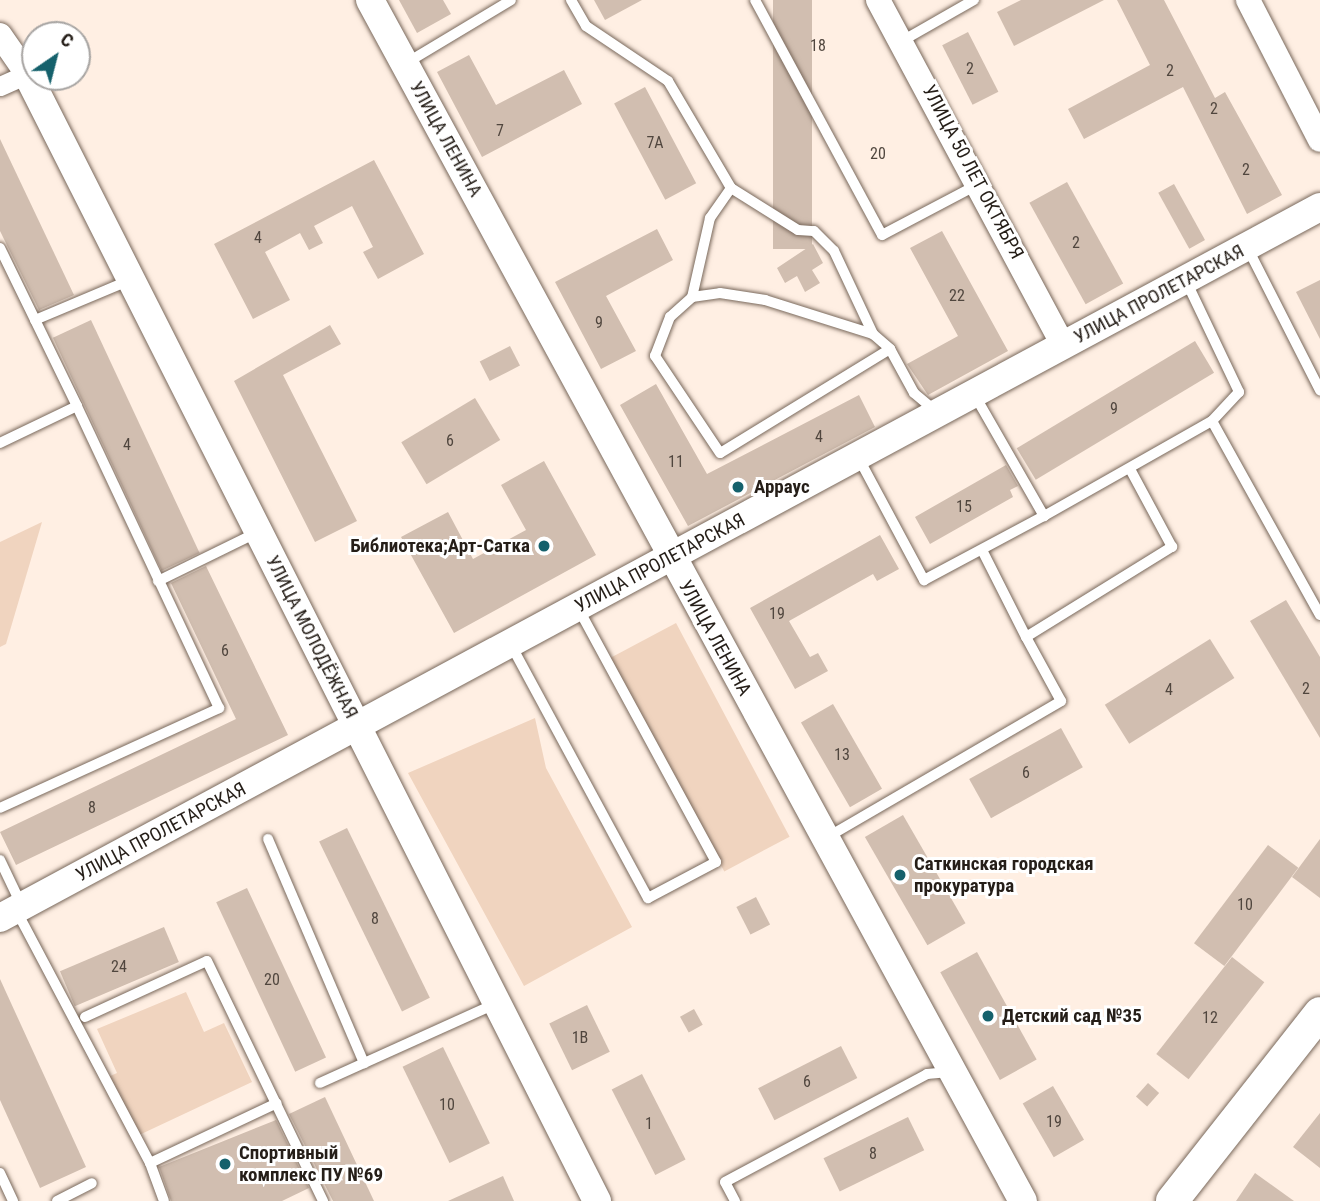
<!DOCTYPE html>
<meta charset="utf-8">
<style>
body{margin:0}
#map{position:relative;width:1320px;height:1201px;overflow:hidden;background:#ffefe3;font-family:"Roboto Condensed",sans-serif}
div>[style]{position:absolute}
.green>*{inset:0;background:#f0d4bf;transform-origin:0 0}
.building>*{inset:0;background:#d1beb0;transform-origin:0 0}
.roads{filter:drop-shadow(0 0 2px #79685b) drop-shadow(0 0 2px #79685b)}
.service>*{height:10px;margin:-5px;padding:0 5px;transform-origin:5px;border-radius:5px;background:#fff}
.minor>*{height:19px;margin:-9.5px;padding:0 9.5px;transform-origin:9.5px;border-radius:9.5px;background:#fff}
.tertiary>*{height:24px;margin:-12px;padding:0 12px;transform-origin:12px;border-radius:12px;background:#fff}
.secondary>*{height:28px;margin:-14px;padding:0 14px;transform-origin:14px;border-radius:14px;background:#fff}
.primary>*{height:32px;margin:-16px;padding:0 16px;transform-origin:16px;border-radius:16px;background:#fff}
.dots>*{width:19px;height:19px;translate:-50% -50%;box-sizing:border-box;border:4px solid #fff;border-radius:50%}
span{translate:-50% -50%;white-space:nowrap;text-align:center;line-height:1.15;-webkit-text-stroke:6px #fff;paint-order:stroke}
.number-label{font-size:16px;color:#50463e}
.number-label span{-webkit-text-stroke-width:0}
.street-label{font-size:19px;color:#251e18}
.poi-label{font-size:19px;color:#251e18;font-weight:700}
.left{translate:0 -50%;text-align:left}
.right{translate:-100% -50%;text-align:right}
.north{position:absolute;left:21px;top:21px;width:70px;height:70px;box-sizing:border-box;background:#fff;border:2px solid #a8a5a3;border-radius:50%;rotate:35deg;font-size:19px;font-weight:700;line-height:28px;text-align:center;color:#251e18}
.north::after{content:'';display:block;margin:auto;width:24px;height:32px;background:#15616c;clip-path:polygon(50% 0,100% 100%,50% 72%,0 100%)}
</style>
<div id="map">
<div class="green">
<div style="clip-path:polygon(42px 522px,6px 644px,0 647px,0 542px)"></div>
<div style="left:676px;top:623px;width:242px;height:74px;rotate:62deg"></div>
<div style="clip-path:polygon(535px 718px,546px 768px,632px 927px,524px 986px,408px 773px)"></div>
<div style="clip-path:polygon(186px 992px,204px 1032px,224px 1023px,252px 1082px,137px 1136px,108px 1077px,117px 1073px,97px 1029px)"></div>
</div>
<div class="building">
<div style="clip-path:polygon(399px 0,443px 0,451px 14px,417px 33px)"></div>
<div style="clip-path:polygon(594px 0,642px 0,605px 20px)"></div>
<div style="left:773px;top:0;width:39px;height:249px"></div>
<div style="clip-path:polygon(1021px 0,1104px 0,1014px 46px,997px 12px)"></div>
<div style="clip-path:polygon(1117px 0,1164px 0,1215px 98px,1225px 92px,1282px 195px,1247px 214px,1183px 87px,1084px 139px,1068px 109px,1150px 65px)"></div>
<div style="left:968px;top:32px;width:67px;height:29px;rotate:63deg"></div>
<div style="clip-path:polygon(469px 55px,496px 105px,564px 70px,582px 104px,482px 157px,437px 72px)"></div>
<div style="left:645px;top:87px;width:109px;height:35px;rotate:62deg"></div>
<div style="clip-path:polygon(0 139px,74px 295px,39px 310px,0 231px)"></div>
<div style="clip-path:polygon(374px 160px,424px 254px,378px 279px,363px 252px,373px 247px,352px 206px,314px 226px,323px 243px,309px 250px,300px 233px,265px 252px,290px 300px,253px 319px,214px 244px)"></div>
<div style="left:1067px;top:182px;width:116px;height:43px;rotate:61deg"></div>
<div style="left:1174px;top:184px;width:64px;height:18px;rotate:61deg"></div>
<div style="clip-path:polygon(657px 229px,673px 260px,606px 296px,636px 351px,601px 369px,555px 282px)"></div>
<div style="clip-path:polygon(942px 231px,1008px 351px,928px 395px,907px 364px,958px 336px,910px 248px)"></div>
<div style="clip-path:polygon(813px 244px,823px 263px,812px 270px,820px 283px,805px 292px,797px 276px,785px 283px,777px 268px)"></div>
<div style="clip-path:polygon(1320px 280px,1320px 339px,1296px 292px)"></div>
<div style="left:91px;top:320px;width:257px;height:42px;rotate:65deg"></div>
<div style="clip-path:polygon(330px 325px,341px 344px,283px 375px,357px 521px,315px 542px,234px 381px)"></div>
<div style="left:1195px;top:341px;width:37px;height:208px;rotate:59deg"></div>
<div style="left:510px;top:346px;width:22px;height:34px;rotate:63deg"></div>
<div style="clip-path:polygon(656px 384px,707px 474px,859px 395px,875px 427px,688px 526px,620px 405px)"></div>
<div style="left:475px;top:398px;width:49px;height:86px;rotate:59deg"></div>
<div style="clip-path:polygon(544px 461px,596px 555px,454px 633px,401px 537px,448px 512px,473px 559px,526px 530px,501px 485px)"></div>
<div style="clip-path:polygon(1006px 465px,1018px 486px,1010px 490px,1013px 497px,930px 544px,915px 517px)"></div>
<div style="clip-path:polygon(880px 535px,899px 569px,877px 581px,873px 574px,789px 621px,810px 657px,818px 653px,828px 671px,795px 689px,750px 608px)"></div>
<div style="clip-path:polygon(206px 566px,288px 735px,16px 865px,0 832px,236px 719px,171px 583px)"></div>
<div style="clip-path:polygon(1286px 600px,1320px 657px,1320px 738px,1250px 621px)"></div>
<div style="left:1210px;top:639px;width:46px;height:124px;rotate:58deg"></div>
<div style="left:833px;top:704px;width:98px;height:37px;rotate:60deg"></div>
<div style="left:1061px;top:728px;width:45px;height:105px;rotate:61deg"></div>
<div style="left:903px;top:815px;width:125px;height:44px;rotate:60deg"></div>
<div style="left:347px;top:828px;width:189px;height:31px;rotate:64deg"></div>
<div style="clip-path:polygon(1320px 839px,1320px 898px,1292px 877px)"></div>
<div style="left:1268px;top:845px;width:38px;height:123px;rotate:37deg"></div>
<div style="left:247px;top:888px;width:187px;height:34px;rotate:65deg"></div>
<div style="left:756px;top:897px;width:31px;height:22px;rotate:63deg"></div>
<div style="left:164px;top:927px;width:38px;height:113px;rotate:67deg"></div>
<div style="left:977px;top:952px;width:123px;height:42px;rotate:61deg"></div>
<div style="left:1232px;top:957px;width:41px;height:123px;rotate:38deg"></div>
<div style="clip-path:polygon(0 979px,86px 1167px,40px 1188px,0 1100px)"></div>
<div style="left:587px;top:1005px;width:52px;height:42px;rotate:64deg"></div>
<div style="left:694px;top:1009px;width:18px;height:16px;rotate:61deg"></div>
<div style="left:841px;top:1046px;width:36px;height:93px;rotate:63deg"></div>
<div style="left:443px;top:1047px;width:107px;height:45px;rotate:64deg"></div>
<div style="left:642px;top:1074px;width:96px;height:34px;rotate:63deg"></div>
<div style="left:1148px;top:1083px;width:15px;height:18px;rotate:42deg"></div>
<div style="left:1053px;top:1086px;width:62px;height:35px;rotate:60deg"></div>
<div style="clip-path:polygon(325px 1097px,374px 1201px,333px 1201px,289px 1114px)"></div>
<div style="clip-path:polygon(1320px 1113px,1320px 1168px,1293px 1147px)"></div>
<div style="left:908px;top:1117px;width:37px;height:94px;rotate:64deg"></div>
<div style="clip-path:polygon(276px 1120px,309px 1188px,282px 1201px,171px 1201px,159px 1167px)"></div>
<div style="clip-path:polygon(1255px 1173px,1294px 1201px,1236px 1201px)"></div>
<div style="clip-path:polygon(503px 1176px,514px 1201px,448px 1201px)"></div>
</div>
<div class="roads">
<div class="service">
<div style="left:571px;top:0;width:30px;rotate:60deg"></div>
<div style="left:586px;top:26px;width:99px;rotate:33.9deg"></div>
<div style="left:668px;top:81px;width:124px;rotate:59.5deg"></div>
<div style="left:731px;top:188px;width:37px;rotate:125deg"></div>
<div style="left:710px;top:218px;width:81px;rotate:102.8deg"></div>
<div style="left:755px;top:0;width:267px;rotate:61.6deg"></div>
<div style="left:882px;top:235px;width:107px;rotate:-27.8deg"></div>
<div style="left:902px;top:41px;width:83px;rotate:-29.7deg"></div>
<div style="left:408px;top:62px;width:120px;rotate:-31deg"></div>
<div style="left:731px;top:188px;width:79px;rotate:32.1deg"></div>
<div style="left:798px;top:230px;width:16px;rotate:4deg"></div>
<div style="left:814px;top:231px;width:28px;rotate:45deg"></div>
<div style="left:834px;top:251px;width:92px;rotate:64.8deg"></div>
<div style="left:1247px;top:247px;width:161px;rotate:63deg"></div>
<div style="left:0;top:248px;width:176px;rotate:64deg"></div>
<div style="left:77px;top:406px;width:85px;rotate:154.3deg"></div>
<div style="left:1187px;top:283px;width:121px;rotate:64.5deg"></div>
<div style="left:1239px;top:392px;width:40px;rotate:133deg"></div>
<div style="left:1212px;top:421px;width:222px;rotate:60.9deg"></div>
<div style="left:35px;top:320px;width:101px;rotate:-22.8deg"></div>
<div style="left:890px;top:349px;width:199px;rotate:148.5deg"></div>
<div style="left:720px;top:453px;width:117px;rotate:-123.8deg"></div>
<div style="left:655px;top:356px;width:42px;rotate:-69deg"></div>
<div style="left:670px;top:317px;width:30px;rotate:-42deg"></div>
<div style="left:692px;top:297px;width:28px;rotate:-8deg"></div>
<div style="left:720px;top:293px;width:46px;rotate:8.8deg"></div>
<div style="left:765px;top:300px;width:113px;rotate:17.5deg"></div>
<div style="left:873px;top:334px;width:23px;rotate:41deg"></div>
<div style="left:890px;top:349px;width:50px;rotate:61.4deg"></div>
<div style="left:914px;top:393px;width:30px;rotate:40deg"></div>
<div style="left:974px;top:394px;width:141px;rotate:60.2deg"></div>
<div style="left:1044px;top:516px;width:193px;rotate:-29.5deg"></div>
<div style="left:858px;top:457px;width:140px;rotate:61.8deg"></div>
<div style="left:924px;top:580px;width:136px;rotate:-28.1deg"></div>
<div style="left:982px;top:550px;width:97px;rotate:63.2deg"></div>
<div style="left:158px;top:581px;width:111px;rotate:-26.1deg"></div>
<div style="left:511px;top:645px;width:288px;rotate:61.6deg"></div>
<div style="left:648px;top:898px;width:77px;rotate:-27.9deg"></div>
<div style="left:716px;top:862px;width:289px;rotate:-118.5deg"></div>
<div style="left:0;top:808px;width:241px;rotate:-24.5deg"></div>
<div style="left:219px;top:708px;width:334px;rotate:-115.2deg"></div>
<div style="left:826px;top:838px;width:272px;rotate:-30.2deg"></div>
<div style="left:1061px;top:701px;width:73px;rotate:-118.7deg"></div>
<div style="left:1026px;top:637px;width:172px;rotate:-31.7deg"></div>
<div style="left:1172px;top:547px;width:89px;rotate:-118.3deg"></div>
<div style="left:268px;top:839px;width:244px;rotate:66.8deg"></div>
<div style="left:0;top:860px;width:49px;rotate:64.5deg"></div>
<div style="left:16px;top:910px;width:286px;rotate:62.1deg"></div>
<div style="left:150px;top:1163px;width:40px;rotate:69.8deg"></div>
<div style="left:85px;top:1017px;width:134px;rotate:-24.7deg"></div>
<div style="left:207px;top:961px;width:267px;rotate:64.2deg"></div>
<div style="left:320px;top:1083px;width:192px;rotate:-24.3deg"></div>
<div style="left:150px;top:1163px;width:140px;rotate:-25.3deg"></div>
<div style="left:0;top:1173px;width:31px;rotate:65deg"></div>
<div style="left:57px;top:1201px;width:39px;rotate:-27deg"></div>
<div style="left:735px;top:1201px;width:21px;rotate:-118deg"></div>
<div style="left:725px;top:1182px;width:229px;rotate:-28.1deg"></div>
<div style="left:927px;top:1074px;width:22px;rotate:-5deg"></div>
</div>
<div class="minor">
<div style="left:0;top:86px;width:30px;rotate:-24deg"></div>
</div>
<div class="tertiary">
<div style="left:878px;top:0;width:391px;rotate:61.8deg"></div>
<div style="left:1248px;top:0;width:157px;rotate:62.8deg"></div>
<div style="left:0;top:35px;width:47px;rotate:55.3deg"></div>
</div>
<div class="secondary">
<div style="left:370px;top:0;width:1367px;rotate:61.47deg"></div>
<div style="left:27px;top:74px;width:1263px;rotate:63.17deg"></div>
<div style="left:0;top:918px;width:1499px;rotate:-28.31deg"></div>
</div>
<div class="primary">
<div style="left:1172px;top:1201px;width:239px;rotate:-51.8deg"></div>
</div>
</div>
<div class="dots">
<div style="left:738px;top:487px;background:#15616c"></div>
<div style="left:544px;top:546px;background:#15616c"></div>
<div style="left:900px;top:875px;background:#15616c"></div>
<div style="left:988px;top:1016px;background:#15616c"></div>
<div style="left:225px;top:1164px;background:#15616c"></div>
</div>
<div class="number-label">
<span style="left:818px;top:46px">18</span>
<span style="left:970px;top:69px">2</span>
<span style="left:1170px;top:71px">2</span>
<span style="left:1214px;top:109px">2</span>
<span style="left:500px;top:131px">7</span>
<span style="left:655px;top:143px">7А</span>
<span style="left:878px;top:154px">20</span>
<span style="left:1246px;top:170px">2</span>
<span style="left:258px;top:238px">4</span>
<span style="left:1076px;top:243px">2</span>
<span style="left:957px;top:296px">22</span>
<span style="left:599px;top:323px">9</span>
<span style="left:1114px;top:409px">9</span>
<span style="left:819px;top:437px">4</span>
<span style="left:450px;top:441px">6</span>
<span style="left:127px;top:445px">4</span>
<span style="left:676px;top:462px">11</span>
<span style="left:964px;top:507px">15</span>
<span style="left:777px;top:614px">19</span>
<span style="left:225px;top:651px">6</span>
<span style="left:1306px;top:689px">2</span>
<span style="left:1169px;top:690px">4</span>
<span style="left:842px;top:755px">13</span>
<span style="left:1026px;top:773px">6</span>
<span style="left:92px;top:808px">8</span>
<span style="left:1245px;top:905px">10</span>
<span style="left:375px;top:919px">8</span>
<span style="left:119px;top:967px">24</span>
<span style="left:272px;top:980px">20</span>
<span style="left:1210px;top:1018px">12</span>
<span style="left:580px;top:1038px">1В</span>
<span style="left:807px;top:1082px">6</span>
<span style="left:447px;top:1105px">10</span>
<span style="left:1054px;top:1122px">19</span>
<span style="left:649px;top:1124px">1</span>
<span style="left:873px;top:1154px">8</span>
</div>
<div class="street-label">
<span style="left:446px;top:139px;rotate:61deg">УЛИЦА ЛЕНИНА</span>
<span style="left:973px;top:172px;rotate:62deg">УЛИЦА 50 ЛЕТ ОКТЯБРЯ</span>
<span style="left:1159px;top:294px;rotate:-28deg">УЛИЦА ПРОЛЕТАРСКАЯ</span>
<span style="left:660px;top:563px;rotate:-28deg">УЛИЦА ПРОЛЕТАРСКАЯ</span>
<span style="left:312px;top:637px;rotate:63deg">УЛИЦА МОЛОДЁЖНАЯ</span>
<span style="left:715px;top:638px;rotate:61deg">УЛИЦА ЛЕНИНА</span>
<span style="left:161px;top:832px;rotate:-28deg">УЛИЦА ПРОЛЕТАРСКАЯ</span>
</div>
<div class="poi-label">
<span class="left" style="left:754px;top:487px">Арраус</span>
<span class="right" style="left:530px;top:546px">Библиотека;Арт-Сатка</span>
<span class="left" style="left:914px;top:875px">Саткинская городская<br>прокуратура</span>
<span class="left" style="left:1002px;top:1016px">Детский сад №35</span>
<span class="left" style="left:239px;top:1164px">Спортивный<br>комплекс ПУ №69</span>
</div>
<div class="north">С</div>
</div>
